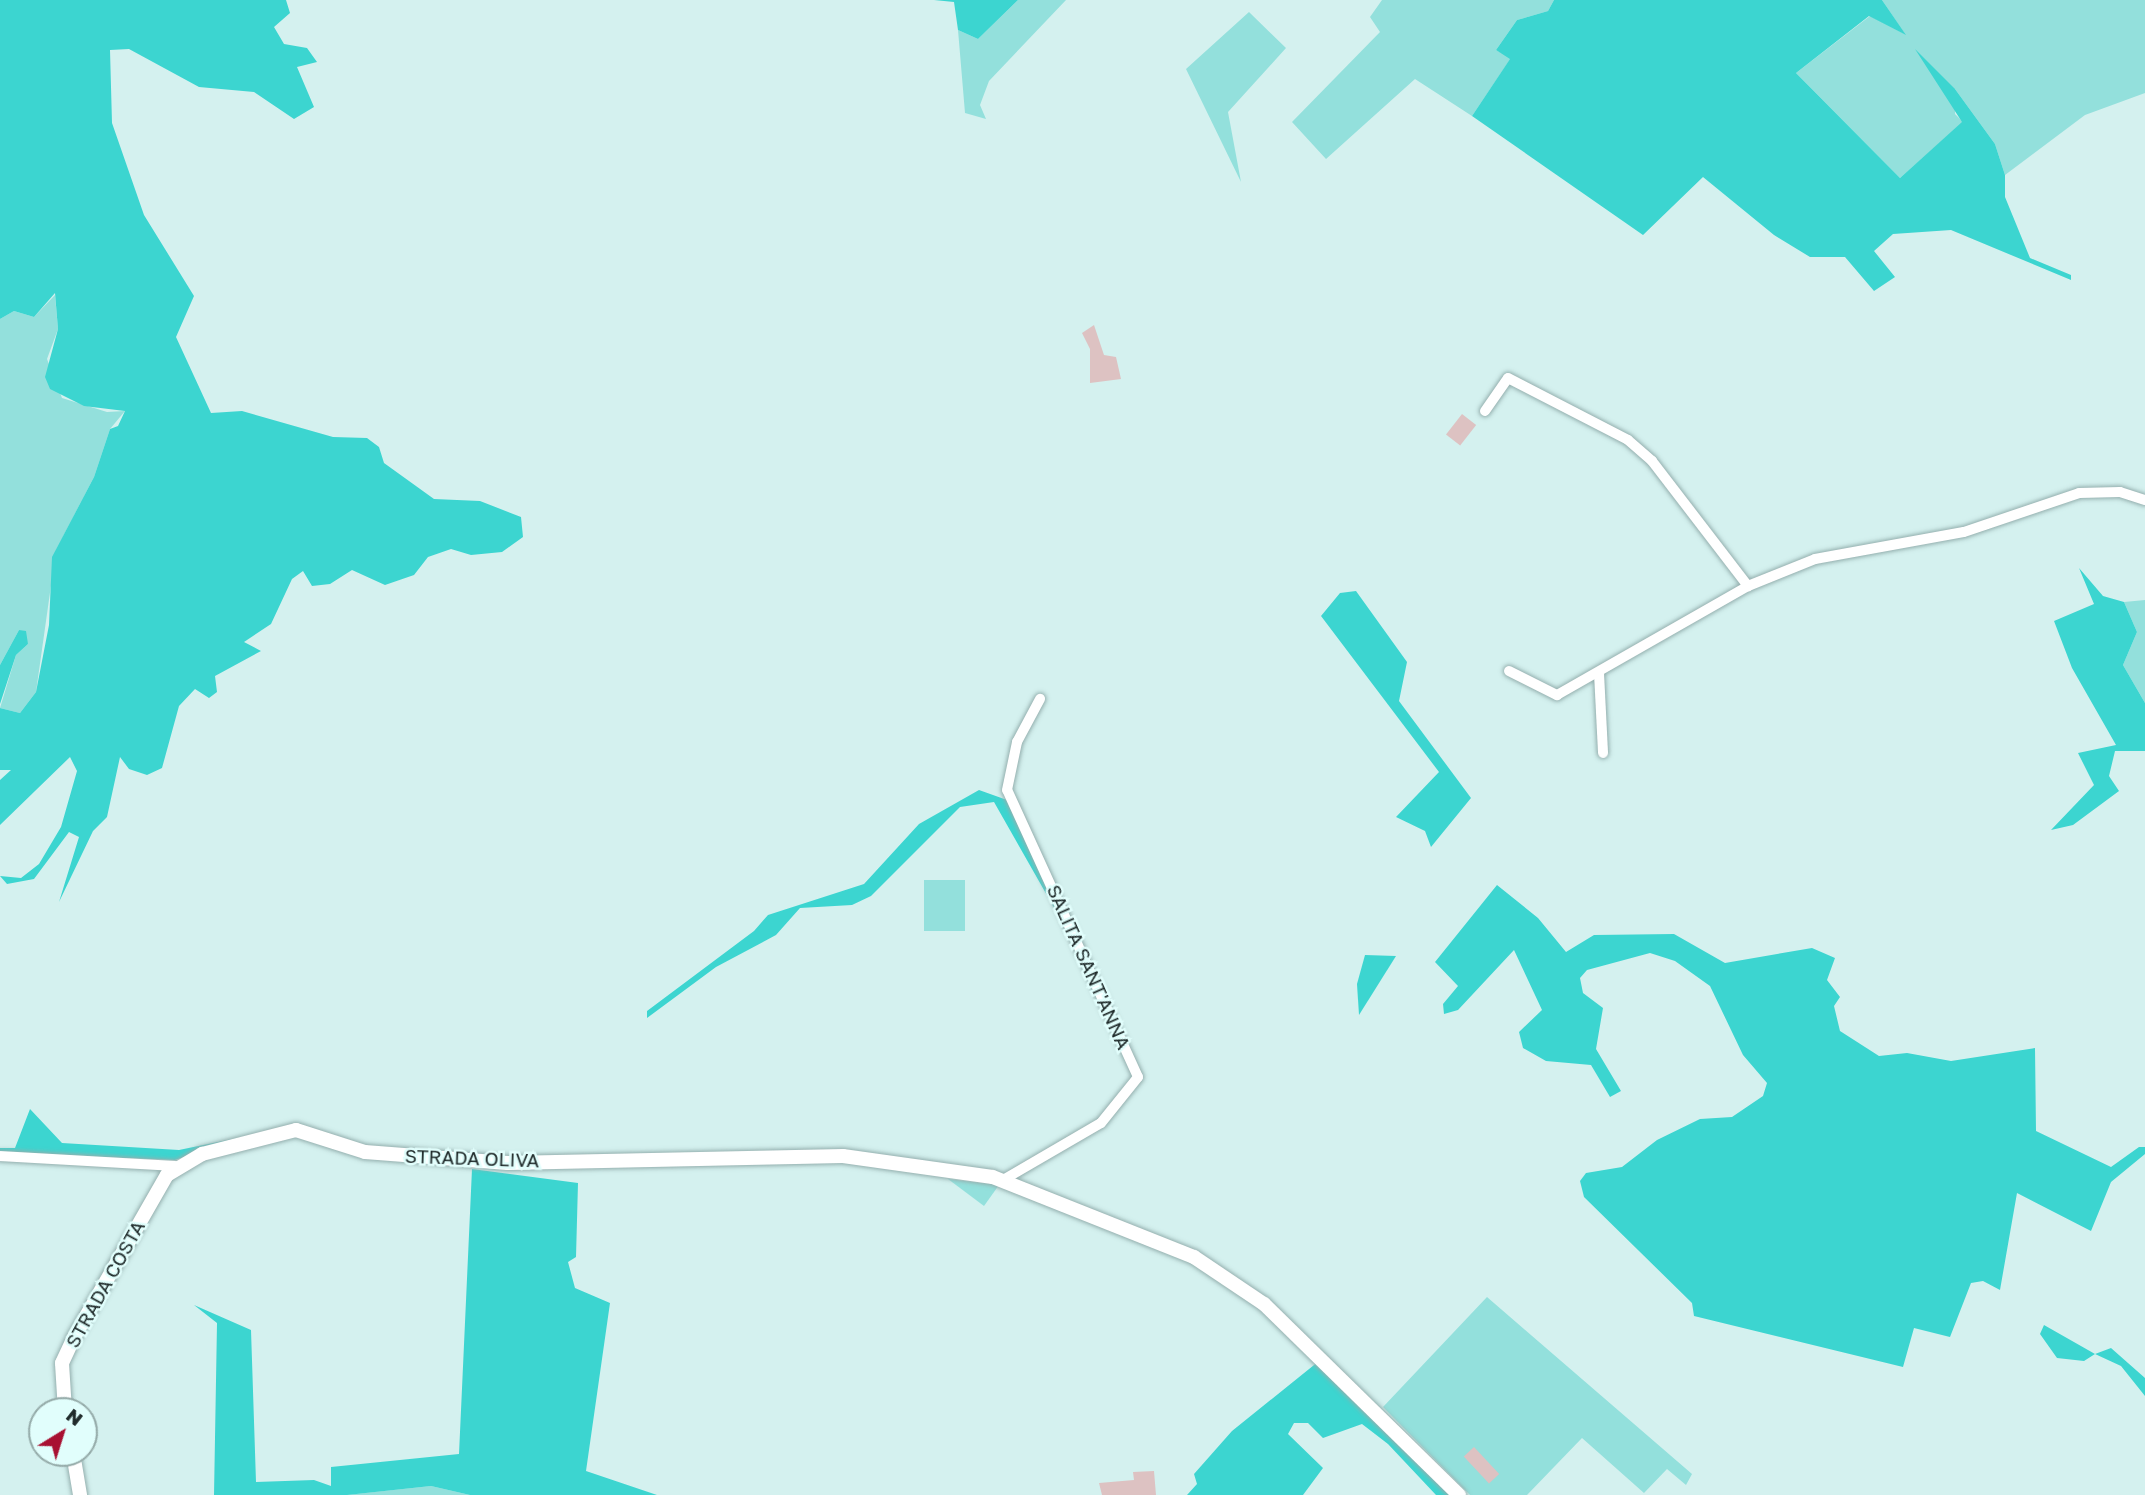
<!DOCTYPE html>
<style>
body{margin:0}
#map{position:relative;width:2145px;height:1495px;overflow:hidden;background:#d4f1ef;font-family:"Golos Text",sans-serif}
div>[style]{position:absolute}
.green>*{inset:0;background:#93e0dc;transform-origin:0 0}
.forest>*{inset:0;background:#3cd5d0}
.building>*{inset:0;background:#ddc2c2;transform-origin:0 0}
.roads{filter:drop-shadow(0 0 2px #94afae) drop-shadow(0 0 2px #94afae)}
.street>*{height:10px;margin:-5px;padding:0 5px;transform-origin:5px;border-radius:5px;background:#fff}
.secondary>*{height:14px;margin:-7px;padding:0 7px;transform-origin:7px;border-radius:7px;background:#fff}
span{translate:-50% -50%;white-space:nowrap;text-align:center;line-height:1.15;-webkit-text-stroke:5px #e1fefc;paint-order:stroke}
.street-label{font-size:19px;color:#202b2b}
.north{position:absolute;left:28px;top:1397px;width:70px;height:70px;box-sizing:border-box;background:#e1fefc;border:2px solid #94aaa8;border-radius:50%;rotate:38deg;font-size:19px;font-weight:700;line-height:28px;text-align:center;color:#202b2b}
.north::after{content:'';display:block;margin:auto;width:24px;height:32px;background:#a81132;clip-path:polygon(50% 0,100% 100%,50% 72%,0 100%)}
</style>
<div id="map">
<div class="green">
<div style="clip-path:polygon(1018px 0,1066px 0,989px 81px,980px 105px,986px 119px,965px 113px,958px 30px,978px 39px)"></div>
<div style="clip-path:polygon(1382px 0,1554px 0,1548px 11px,1517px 20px,1496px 50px,1511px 58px,1472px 116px,1415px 79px,1326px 159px,1292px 122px,1380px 32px,1370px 17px)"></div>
<div style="clip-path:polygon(1882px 0,2145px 0,2145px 93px,2085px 115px,2005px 175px,1995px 144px,1955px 89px,1955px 114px,1963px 122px,1900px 178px,1796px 73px,1870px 16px,1905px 34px)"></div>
<div style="clip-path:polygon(1249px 12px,1286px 48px,1228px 112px,1241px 182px,1186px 69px)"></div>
<div style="clip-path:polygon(55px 295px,58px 329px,47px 359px,62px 398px,107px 412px,125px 411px,110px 429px,94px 477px,56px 550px,36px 692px,20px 713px,0 708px,16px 655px,28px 644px,19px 630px,0 665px,0 319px,14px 311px,34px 317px)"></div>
<div style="clip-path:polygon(2145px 600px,2145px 703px,2123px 665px,2137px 632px,2124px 602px)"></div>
<div style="left:924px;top:880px;width:41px;height:51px"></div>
<div style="clip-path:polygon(948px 1179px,999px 1185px,984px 1206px)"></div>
<div style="clip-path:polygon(1487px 1297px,1692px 1474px,1686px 1485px,1667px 1469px,1644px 1493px,1582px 1438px,1527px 1495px,1470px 1495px,1383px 1407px)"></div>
<div style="clip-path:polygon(431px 1486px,470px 1495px,346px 1495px)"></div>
</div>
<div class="forest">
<div style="clip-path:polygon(0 0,286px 0,290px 13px,274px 27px,284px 44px,307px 48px,317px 62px,297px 67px,314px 107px,294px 119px,254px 92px,199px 87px,129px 49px,110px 50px,112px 123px,144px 215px,194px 296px,176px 337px,211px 413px,242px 411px,333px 437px,367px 438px,379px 447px,384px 463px,434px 499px,480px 501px,521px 517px,523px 537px,502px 552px,471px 555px,451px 549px,428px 557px,414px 575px,385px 585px,352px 570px,330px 584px,312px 586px,303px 571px,292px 579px,271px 624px,244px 642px,261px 651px,215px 676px,217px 692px,209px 698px,195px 689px,179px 706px,162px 768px,147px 775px,129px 769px,120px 757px,107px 817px,93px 831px,59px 902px,79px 837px,69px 832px,34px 879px,7px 884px,0 876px,21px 878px,39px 864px,61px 827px,77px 771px,70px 757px,0 825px,0 780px,11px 770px,0 770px,0 708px,20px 713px,36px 692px,49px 625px,52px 557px,94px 477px,110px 429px,118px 426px,125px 411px,84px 406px,50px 389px,45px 377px,58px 329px,55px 293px,34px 317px,14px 311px,0 319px)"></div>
<div style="clip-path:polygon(934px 0,1018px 0,978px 39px,958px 30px,954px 2px)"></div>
<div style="clip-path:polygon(1554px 0,1882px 0,1906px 35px,1869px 16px,1796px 73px,1900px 178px,1962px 122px,1915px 49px,1955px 89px,1995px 144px,2005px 175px,2005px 197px,2030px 258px,2071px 275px,2071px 280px,1951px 230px,1893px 234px,1874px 251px,1895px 277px,1874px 291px,1845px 257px,1810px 257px,1774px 235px,1703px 177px,1643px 235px,1472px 116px,1510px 59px,1496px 50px,1517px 20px,1548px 11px)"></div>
<div style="clip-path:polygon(2079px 568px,2103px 596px,2124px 602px,2137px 632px,2123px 665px,2145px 703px,2145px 751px,2115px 751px,2109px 776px,2119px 791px,2073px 825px,2051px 830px,2094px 785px,2078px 753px,2116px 745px,2072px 668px,2054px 621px,2094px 604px)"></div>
<div style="clip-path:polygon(1356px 591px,1407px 662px,1399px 701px,1471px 798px,1431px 847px,1425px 831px,1396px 817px,1439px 772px,1321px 616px,1340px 593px)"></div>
<div style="clip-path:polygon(19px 630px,26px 631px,28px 644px,16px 655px,0 704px,0 665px)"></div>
<div style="clip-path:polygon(979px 790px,1007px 800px,1073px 941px,994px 802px,960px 807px,871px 896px,852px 905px,800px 908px,776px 935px,716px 967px,647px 1018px,647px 1011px,754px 931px,768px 915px,864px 884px,919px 824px)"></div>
<div style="clip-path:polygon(1497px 885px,1538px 918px,1566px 952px,1594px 935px,1674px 934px,1725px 963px,1812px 948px,1835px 958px,1827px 980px,1840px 997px,1834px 1006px,1840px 1031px,1879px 1056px,1907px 1053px,1951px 1061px,2035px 1048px,2036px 1131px,2111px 1167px,2139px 1147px,2145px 1147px,2145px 1154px,2111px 1182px,2091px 1231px,2017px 1193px,2000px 1290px,1983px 1281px,1971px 1283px,1950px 1337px,1914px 1328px,1903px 1367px,1694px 1316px,1692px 1303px,1584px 1197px,1580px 1181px,1586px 1173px,1622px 1167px,1657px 1140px,1700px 1119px,1732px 1117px,1763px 1096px,1767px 1083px,1743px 1055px,1710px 986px,1675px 961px,1650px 953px,1587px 970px,1580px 978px,1583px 993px,1603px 1008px,1596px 1049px,1621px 1091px,1610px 1097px,1591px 1065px,1546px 1061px,1523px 1048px,1519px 1032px,1542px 1010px,1514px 950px,1458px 1010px,1444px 1014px,1443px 1004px,1458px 986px,1435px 962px)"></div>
<div style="clip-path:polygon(1365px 955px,1396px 956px,1359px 1015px,1357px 984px)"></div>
<div style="clip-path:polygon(30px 1109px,62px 1143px,179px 1150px,247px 1136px,175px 1160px,0 1153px,0 1148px,15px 1148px)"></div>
<div style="clip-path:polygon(472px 1169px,578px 1183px,576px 1257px,568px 1262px,575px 1288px,610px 1303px,586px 1471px,657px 1495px,470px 1495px,431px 1486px,347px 1495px,214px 1495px,217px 1323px,194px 1305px,251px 1330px,256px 1482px,314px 1480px,331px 1486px,331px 1467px,459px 1454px)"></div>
<div style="clip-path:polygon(2044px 1325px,2095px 1354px,2111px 1348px,2145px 1378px,2145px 1396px,2121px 1366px,2095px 1354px,2084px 1361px,2057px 1358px,2040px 1334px)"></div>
<div style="clip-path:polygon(1319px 1361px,1454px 1495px,1436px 1495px,1388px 1444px,1362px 1424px,1323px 1438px,1308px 1423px,1294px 1423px,1288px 1434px,1323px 1468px,1303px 1495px,1187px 1495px,1197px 1484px,1194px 1474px,1232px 1431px)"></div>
</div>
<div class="building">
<div style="clip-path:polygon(1094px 325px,1104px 355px,1116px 357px,1121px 379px,1090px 383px,1090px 349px,1082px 333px)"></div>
<div style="left:1462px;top:414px;width:18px;height:26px;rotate:38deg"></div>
<div style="left:1474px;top:1447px;width:37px;height:14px;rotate:47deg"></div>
<div style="clip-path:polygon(1154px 1471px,1156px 1495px,1102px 1495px,1099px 1483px,1134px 1480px,1133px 1472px)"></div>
</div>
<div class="roads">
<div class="street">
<div style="left:1485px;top:411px;width:40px;rotate:-55.1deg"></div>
<div style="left:1508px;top:378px;width:135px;rotate:27.3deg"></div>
<div style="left:1628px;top:440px;width:32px;rotate:41deg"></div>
<div style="left:1652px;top:461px;width:158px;rotate:52.5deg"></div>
<div style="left:1509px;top:671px;width:54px;rotate:26.6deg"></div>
<div style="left:1557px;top:695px;width:220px;rotate:-29.7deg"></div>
<div style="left:1748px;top:586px;width:72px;rotate:-21.9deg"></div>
<div style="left:1815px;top:559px;width:151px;rotate:-10.3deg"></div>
<div style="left:1964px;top:532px;width:121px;rotate:-18.7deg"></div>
<div style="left:2079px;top:493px;width:41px;rotate:-1.4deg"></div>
<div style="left:2120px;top:492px;width:26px;rotate:18deg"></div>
<div style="left:1599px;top:673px;width:80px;rotate:87.1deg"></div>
<div style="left:0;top:1156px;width:175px;rotate:3.3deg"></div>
<div style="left:1003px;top:1180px;width:113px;rotate:-30.2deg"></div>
<div style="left:1101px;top:1123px;width:59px;rotate:-51.2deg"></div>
<div style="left:1138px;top:1077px;width:315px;rotate:-114.5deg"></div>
<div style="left:1007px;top:790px;width:49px;rotate:-78.2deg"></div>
<div style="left:1017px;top:742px;width:49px;rotate:-61.9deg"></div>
</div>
<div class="secondary">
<div style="left:65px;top:1411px;width:48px;rotate:-93.6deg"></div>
<div style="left:62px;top:1363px;width:26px;rotate:-65deg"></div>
<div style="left:73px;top:1339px;width:189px;rotate:-60.2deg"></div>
<div style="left:167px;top:1175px;width:41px;rotate:-31deg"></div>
<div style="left:202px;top:1154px;width:97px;rotate:-14.3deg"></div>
<div style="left:296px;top:1130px;width:72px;rotate:17.7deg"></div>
<div style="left:365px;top:1152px;width:143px;rotate:4.4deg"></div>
<div style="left:508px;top:1163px;width:335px;rotate:-1.2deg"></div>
<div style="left:843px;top:1156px;width:151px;rotate:8deg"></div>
<div style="left:993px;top:1177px;width:216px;rotate:21.7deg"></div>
<div style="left:1194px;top:1257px;width:84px;rotate:33.9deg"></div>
<div style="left:1264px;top:1304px;width:273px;rotate:44.4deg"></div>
<div style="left:73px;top:1453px;width:43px;rotate:80.5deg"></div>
</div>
</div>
<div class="street-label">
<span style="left:1089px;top:967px;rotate:66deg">SALITA SANT'ANNA</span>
<span style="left:472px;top:1158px;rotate:2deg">STRADA OLIVA</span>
<span style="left:105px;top:1284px;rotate:-61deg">STRADA COSTA</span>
</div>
<div class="north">N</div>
</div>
